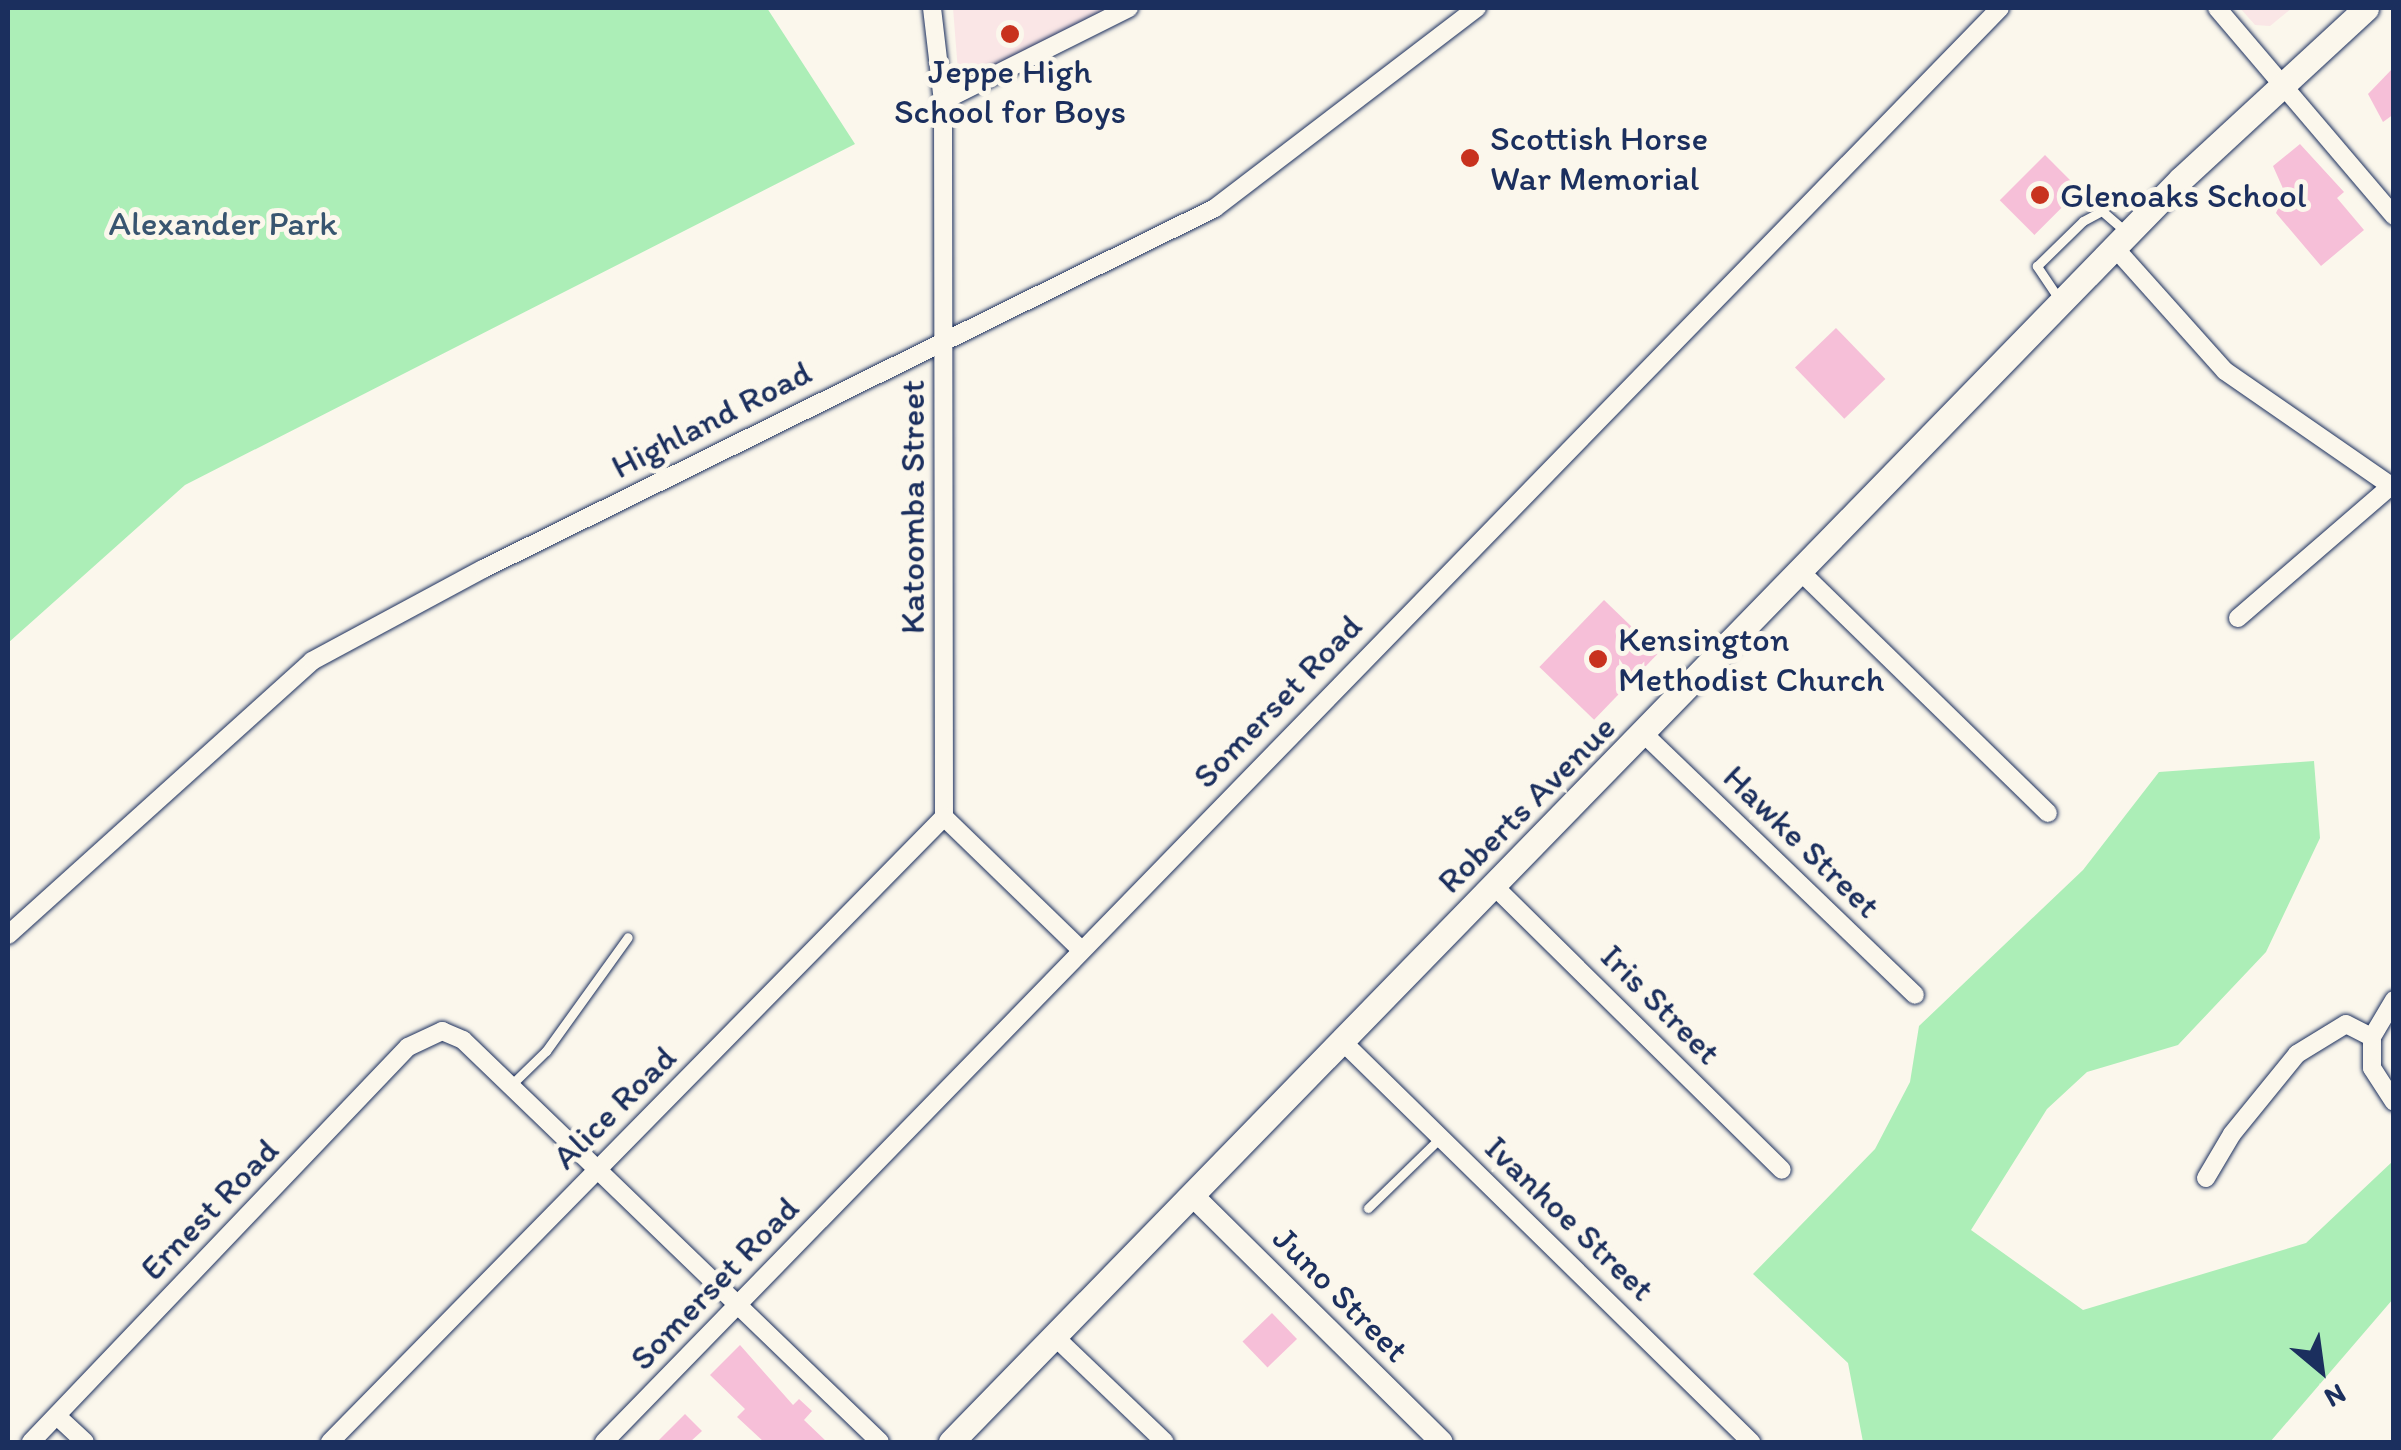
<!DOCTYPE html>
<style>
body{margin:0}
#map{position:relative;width:2401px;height:1450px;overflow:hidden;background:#fbf7ec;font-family:Itim,sans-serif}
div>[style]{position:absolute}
.built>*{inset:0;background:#fae6e6}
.green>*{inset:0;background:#aceeb7}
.building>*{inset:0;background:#f6bfd8;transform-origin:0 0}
.roads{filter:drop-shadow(0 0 2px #1b2f5e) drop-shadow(0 0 2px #1b2f5e)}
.service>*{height:9px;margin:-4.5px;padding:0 4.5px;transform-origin:4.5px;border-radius:4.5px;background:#fbf7ec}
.minor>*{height:18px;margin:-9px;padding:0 9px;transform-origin:9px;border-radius:9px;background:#fbf7ec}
.tertiary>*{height:22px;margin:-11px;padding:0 11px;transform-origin:11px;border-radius:11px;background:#fbf7ec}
.secondary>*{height:25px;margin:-12.5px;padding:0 12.5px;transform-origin:12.5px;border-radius:12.5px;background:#fbf7ec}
.dots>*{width:28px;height:28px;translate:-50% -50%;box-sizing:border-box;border:5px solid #fbf7ec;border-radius:50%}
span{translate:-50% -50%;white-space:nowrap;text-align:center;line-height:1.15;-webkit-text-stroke:10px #fbf7ec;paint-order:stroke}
.poi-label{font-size:35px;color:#1b2f5e}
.left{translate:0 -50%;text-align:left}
.park-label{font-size:35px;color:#385570}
.street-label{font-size:35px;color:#1b2f5e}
.frame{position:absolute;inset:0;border:10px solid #1b2f5e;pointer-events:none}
.north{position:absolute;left:2271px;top:1320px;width:100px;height:100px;-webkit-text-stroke:8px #fbf7ec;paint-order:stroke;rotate:151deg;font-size:28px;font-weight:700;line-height:40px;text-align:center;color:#1b2f5e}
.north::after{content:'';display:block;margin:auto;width:35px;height:45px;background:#1b2f5e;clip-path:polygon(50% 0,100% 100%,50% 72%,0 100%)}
</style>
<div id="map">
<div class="built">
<div style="clip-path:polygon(953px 8px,1120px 8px,959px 84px)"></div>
<div style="clip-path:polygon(2240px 8px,2292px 8px,2270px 26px,2255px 25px)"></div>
</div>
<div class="green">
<div style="clip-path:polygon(8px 8px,767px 8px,855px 144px,185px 485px,8px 643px)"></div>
<div style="clip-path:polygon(2314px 761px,2320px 838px,2266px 952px,2178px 1045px,2087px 1072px,2047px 1109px,1971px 1230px,2083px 1310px,2306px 1243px,2393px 1161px,2393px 1299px,2270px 1442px,1863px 1442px,1848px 1363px,1753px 1274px,1875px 1149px,1910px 1082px,1919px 1026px,2083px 870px,2159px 772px)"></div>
</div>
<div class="building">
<div style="clip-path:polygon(2394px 67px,2394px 114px,2383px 122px,2368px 94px)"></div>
<div style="clip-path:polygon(2300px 144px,2344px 192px,2337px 198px,2364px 230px,2321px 266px,2276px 213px,2285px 193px,2273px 166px)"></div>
<div style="left:2045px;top:155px;width:49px;height:64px;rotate:45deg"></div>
<div style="left:1836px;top:328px;width:71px;height:57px;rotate:46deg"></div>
<div style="left:1604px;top:600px;width:76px;height:93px;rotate:44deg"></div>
<div style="left:1272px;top:1313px;width:36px;height:41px;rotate:46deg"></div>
<div style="clip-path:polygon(740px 1345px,793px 1405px,799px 1399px,812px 1411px,804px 1420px,827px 1442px,764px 1442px,737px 1417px,745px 1409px,710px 1375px)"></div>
<div style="clip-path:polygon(685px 1414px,702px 1431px,690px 1442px,657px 1442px)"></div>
</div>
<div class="roads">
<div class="service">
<div style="left:2059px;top:299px;width:40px;rotate:-124deg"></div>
<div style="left:2037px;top:266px;width:64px;rotate:-44.4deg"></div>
<div style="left:2083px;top:221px;width:21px;rotate:-28deg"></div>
<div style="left:2102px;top:211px;width:32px;rotate:41deg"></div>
<div style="left:511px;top:1085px;width:49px;rotate:-44.2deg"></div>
<div style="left:546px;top:1051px;width:140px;rotate:-54.3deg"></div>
<div style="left:1368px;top:1208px;width:102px;rotate:-44.2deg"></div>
</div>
<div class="minor">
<div style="left:932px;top:8px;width:94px;rotate:83.3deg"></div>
<div style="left:943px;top:101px;width:716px;rotate:89.92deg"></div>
<div style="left:944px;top:817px;width:190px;rotate:44.1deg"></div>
<div style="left:2217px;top:8px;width:273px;rotate:49.6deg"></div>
<div style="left:943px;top:101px;width:208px;rotate:-26.6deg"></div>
<div style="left:2115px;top:248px;width:165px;rotate:48.2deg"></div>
<div style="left:2225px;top:371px;width:206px;rotate:34.7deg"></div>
<div style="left:1801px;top:572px;width:345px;rotate:44.3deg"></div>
<div style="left:2238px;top:618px;width:202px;rotate:-40.8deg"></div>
<div style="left:1644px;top:734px;width:376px;rotate:43.9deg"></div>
<div style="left:1494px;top:886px;width:404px;rotate:44.6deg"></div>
<div style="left:8px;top:935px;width:409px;rotate:-42deg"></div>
<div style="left:312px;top:661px;width:194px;rotate:-28.3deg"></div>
<div style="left:483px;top:569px;width:816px;rotate:-26.25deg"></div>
<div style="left:1215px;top:208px;width:330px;rotate:-37.4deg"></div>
<div style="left:2372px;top:1037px;width:31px;rotate:90deg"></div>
<div style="left:2372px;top:1068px;width:40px;rotate:57.1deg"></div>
<div style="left:1342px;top:1041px;width:573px;rotate:44.43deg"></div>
<div style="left:2206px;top:1178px;width:51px;rotate:-59.4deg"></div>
<div style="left:2232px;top:1134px;width:103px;rotate:-50.9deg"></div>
<div style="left:2297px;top:1054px;width:57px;rotate:-31.5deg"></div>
<div style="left:2346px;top:1024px;width:29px;rotate:27deg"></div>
<div style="left:2372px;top:1037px;width:43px;rotate:-59.3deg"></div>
<div style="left:1054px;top:1336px;width:153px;rotate:43.7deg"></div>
<div style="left:57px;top:1416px;width:38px;rotate:43deg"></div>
<div style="left:31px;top:1442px;width:546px;rotate:-46.34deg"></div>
<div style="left:408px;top:1047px;width:38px;rotate:-25deg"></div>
<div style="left:442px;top:1031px;width:23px;rotate:23deg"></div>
<div style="left:463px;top:1040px;width:579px;rotate:43.95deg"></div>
<div style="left:330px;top:1442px;width:876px;rotate:-45.51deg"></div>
<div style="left:604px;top:1442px;width:2001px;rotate:-45.77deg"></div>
</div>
<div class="tertiary">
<div style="left:1192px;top:1195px;width:351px;rotate:44.7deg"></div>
</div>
<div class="secondary">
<div style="left:951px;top:1442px;width:1763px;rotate:-45.76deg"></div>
<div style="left:2181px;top:179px;width:252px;rotate:-42.7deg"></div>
</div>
</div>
<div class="dots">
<div style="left:1010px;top:34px;background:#c8321e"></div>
<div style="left:1470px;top:158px;background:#c8321e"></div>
<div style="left:2040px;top:195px;background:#c8321e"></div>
<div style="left:1598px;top:659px;background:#c8321e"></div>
</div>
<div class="poi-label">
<span style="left:1010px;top:91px">Jeppe High<br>School for Boys</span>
<span class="left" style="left:1490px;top:158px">Scottish Horse<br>War Memorial</span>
<span class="left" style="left:2060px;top:195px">Glenoaks School</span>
<span class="left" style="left:1618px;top:659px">Kensington<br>Methodist Church</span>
</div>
<div class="park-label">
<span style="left:223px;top:223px">Alexander Park</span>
</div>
<div class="street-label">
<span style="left:711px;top:419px;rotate:-27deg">Highland Road</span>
<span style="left:912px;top:507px;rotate:-90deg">Katoomba Street</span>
<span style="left:1277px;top:701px;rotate:-46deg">Somerset Road</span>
<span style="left:1526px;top:804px;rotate:-45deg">Roberts Avenue</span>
<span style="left:1802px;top:841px;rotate:44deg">Hawke Street</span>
<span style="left:1661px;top:1004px;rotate:45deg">Iris Street</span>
<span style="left:614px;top:1107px;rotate:-45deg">Alice Road</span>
<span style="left:209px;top:1209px;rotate:-46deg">Ernest Road</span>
<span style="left:1570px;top:1218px;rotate:44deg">Ivanhoe Street</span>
<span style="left:714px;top:1283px;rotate:-46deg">Somerset Road</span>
<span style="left:1341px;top:1294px;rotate:45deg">Juno Street</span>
</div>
<div class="frame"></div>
<div class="north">N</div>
</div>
